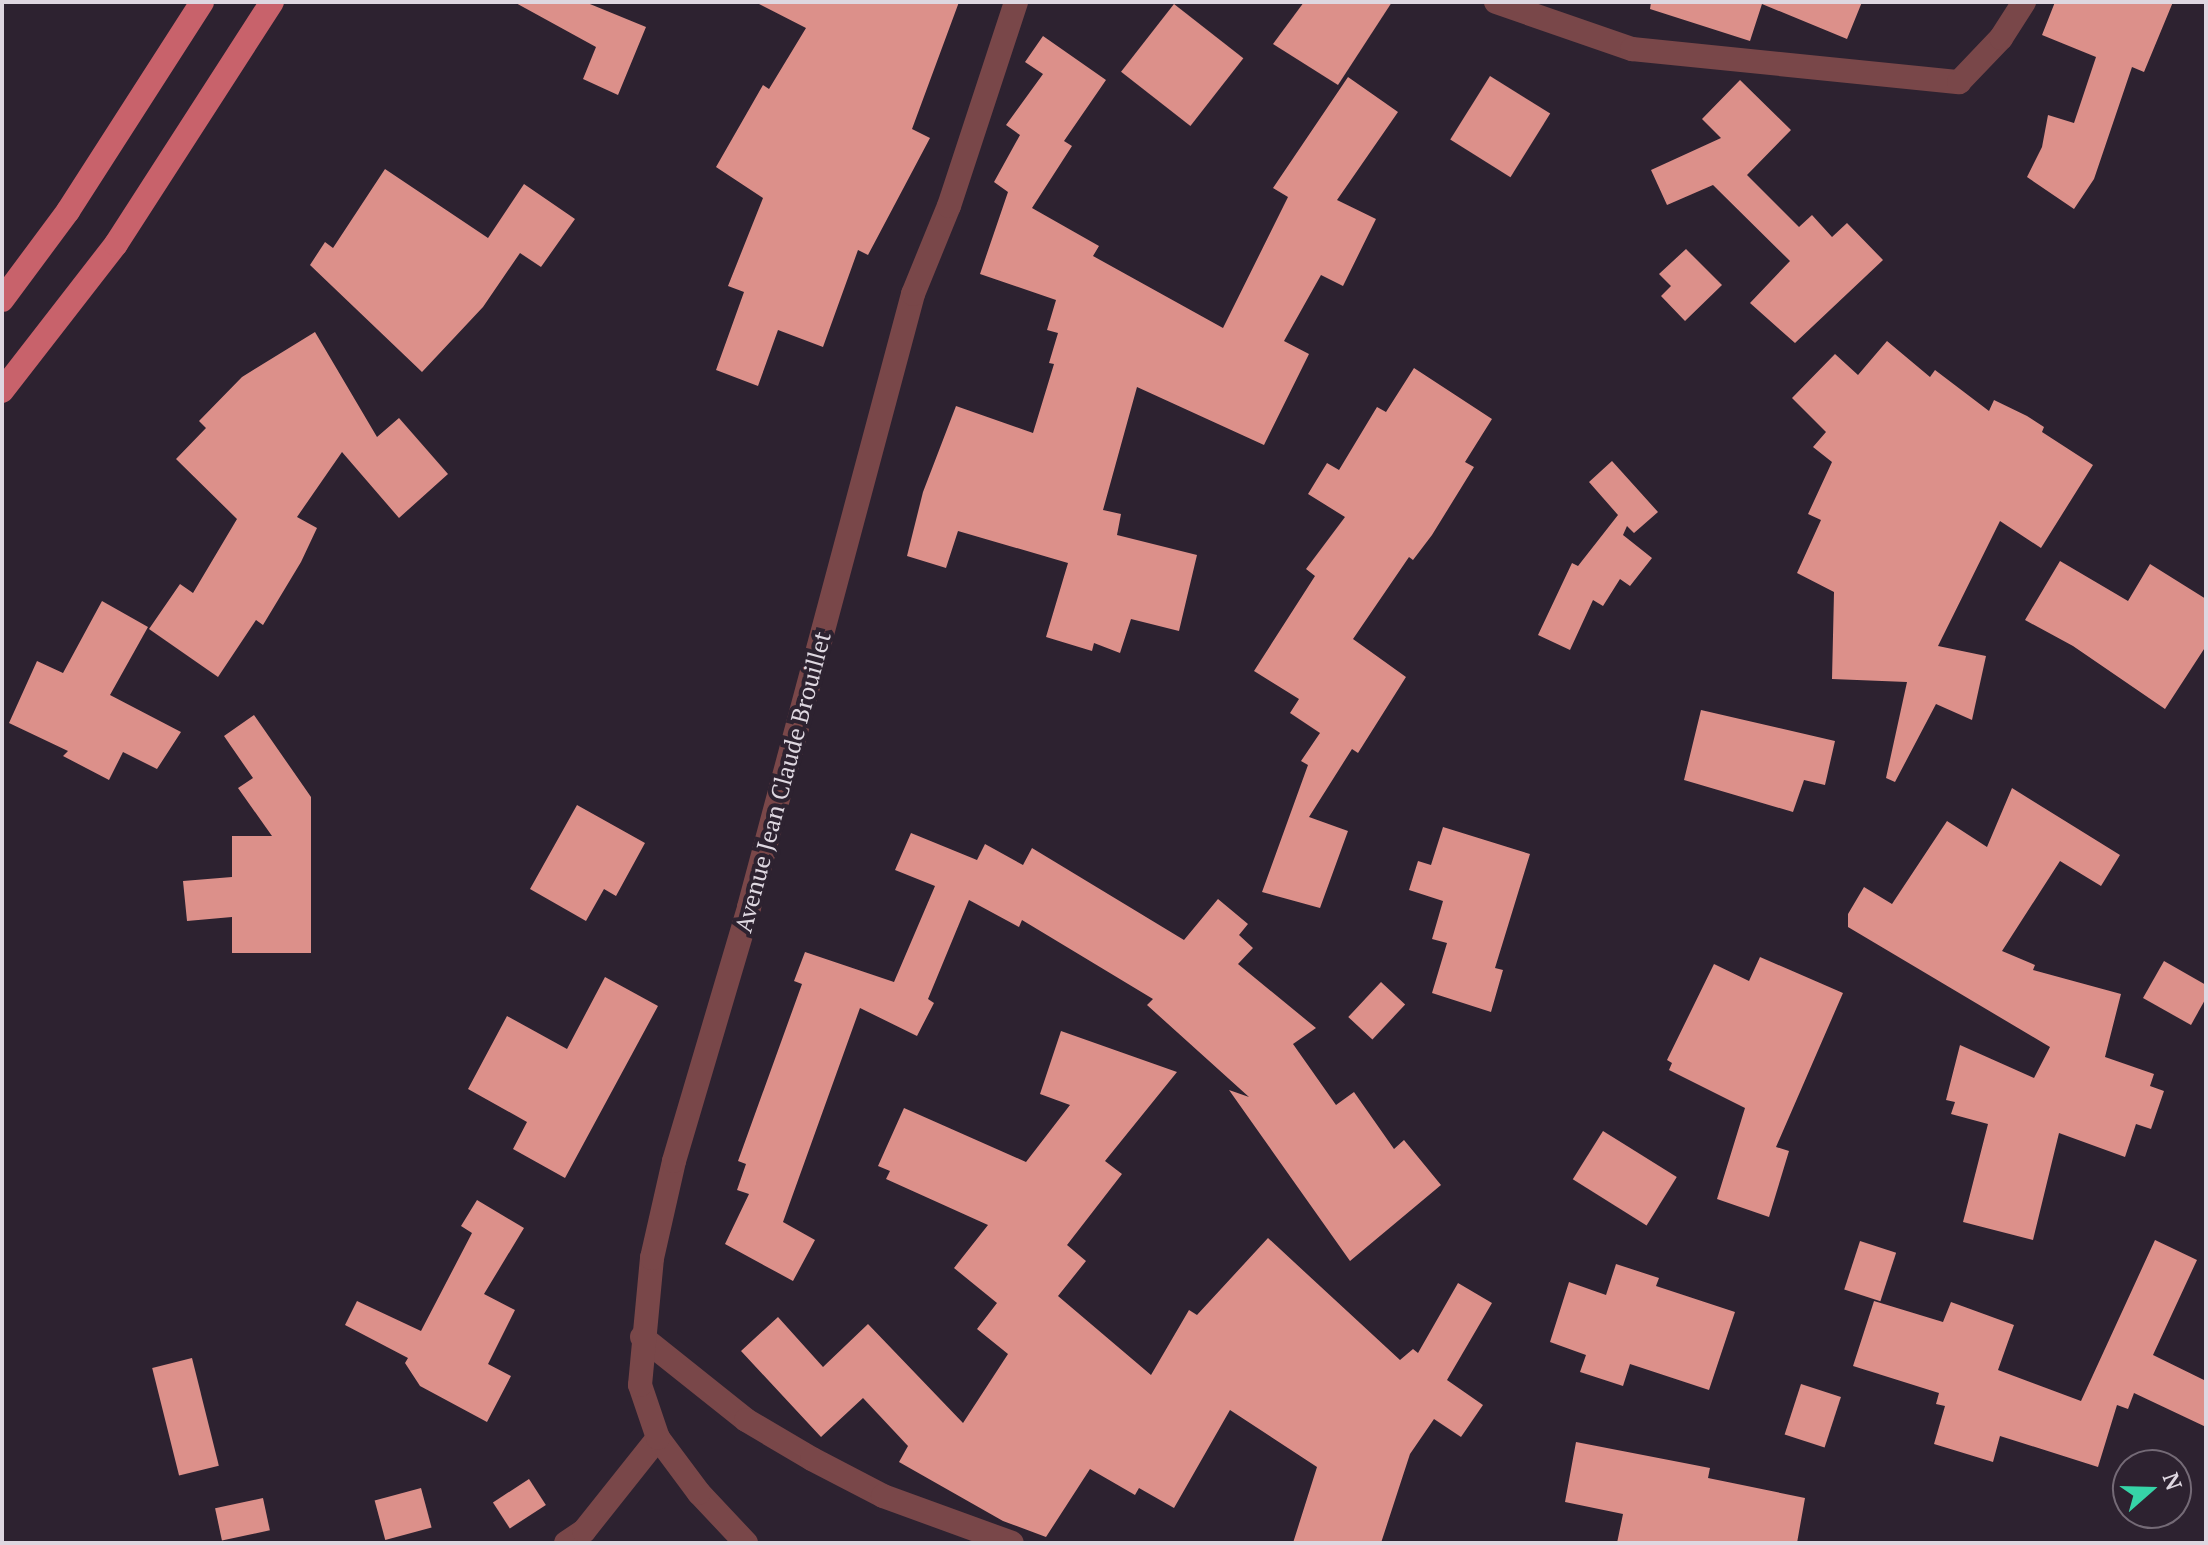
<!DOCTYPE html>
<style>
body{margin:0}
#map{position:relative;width:2208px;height:1545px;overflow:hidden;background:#2d2230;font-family:"PT Serif",serif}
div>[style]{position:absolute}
.building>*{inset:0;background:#dc908a;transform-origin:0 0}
.minor>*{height:24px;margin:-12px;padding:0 12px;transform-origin:12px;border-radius:12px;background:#794749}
.major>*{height:24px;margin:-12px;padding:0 12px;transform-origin:12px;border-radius:12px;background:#c8626b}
span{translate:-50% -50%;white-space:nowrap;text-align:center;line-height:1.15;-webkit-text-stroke:8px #2d2230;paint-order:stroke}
.street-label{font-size:24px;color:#ded7e0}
.frame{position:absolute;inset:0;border:4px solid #ded7e0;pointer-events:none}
.north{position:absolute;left:2112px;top:1449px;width:80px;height:80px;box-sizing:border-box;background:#2d2230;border:2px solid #746a76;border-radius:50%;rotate:70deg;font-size:22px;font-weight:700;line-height:32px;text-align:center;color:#ded7e0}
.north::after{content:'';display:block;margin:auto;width:28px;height:36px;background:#36d4a7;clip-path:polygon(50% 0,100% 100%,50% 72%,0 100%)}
</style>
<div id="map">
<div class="building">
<div style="clip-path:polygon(514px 2px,585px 2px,646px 27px,618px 95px,583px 79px,596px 47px)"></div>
<div style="clip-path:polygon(755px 2px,959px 2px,912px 129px,930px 138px,868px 255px,858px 250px,823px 347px,778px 330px,758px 386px,716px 370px,744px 292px,728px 286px,763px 198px,716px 167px,763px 85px,769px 89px,806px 28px)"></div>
<div style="clip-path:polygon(1304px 2px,1392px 2px,1338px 85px,1273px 44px)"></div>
<div style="clip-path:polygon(1651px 2px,1862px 2px,1847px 39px,1762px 4px,1750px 41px,1650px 9px)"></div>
<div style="clip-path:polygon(2055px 2px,2173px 2px,2144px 72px,2132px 67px,2094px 179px,2074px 209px,2027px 177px,2042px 147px,2048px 115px,2074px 123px,2096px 57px,2042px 35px)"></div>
<div style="left:1174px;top:4px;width:88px;height:86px;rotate:38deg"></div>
<div style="clip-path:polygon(1043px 36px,1106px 80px,1064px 141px,1072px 146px,1032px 208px,1099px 246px,1093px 256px,1223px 328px,1288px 197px,1273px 188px,1348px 77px,1398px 112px,1337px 200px,1376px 219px,1343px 286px,1321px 275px,1284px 341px,1309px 354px,1264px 445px,1137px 387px,1103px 510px,1121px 514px,1117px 535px,1197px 555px,1179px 631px,1131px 619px,1120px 653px,1094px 643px,1092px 651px,1046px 637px,1068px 563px,958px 531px,946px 568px,907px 556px,923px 492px,956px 406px,1033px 433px,1054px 364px,1049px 363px,1058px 333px,1047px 330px,1056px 300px,980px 274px,1008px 192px,994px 182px,1020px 135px,1006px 125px,1043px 74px,1025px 62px)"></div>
<div style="left:1490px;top:76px;width:71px;height:75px;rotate:32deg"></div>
<div style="clip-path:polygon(1740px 80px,1791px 130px,1747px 175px,1799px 227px,1812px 215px,1832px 237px,1847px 223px,1883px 260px,1795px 343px,1750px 303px,1790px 261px,1713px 185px,1667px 205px,1651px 170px,1721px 138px,1702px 119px)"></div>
<div style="clip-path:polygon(385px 169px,488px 238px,524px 184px,575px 219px,541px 267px,520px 253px,483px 307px,422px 372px,310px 265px,325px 242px,333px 248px)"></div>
<div style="clip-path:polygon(1686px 249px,1722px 285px,1685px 321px,1661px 296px,1671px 286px,1659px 274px)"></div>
<div style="clip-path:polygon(315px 332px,377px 437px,399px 418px,448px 474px,399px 518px,342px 452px,297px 517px,317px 528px,301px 562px,263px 625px,256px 620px,218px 677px,149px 629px,180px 584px,193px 593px,237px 519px,176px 459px,206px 428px,199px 421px,242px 377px)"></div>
<div style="clip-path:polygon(1887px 341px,1930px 377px,1935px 370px,1989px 411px,1994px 400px,2027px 416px,2044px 427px,2042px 432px,2093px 465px,2041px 548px,2000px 521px,1938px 646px,1986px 656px,1972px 720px,1936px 704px,1895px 782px,1886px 778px,1907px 682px,1832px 679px,1834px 592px,1797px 573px,1821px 520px,1808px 514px,1832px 462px,1813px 447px,1826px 432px,1792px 398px,1835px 354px,1858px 375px)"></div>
<div style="clip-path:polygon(1414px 368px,1492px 419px,1465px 462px,1474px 467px,1432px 535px,1413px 560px,1409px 557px,1353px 639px,1406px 677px,1358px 753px,1352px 749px,1309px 817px,1348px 831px,1320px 908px,1262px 892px,1308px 765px,1301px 761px,1320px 733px,1290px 713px,1299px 699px,1254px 671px,1315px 576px,1306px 569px,1345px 517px,1308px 494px,1327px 463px,1339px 470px,1377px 407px,1386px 412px)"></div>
<div style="clip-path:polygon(1612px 461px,1658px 512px,1634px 533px,1627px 526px,1623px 535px,1652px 558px,1630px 586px,1620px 579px,1603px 606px,1593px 600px,1570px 650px,1538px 635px,1572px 563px,1578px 566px,1618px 515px,1589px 482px)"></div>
<div style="clip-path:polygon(2060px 561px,2128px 601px,2150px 564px,2206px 599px,2206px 646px,2165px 709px,2073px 646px,2025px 620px)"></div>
<div style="clip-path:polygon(102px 601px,148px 627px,110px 695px,181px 732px,157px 769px,123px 752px,109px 780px,63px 756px,68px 751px,9px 723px,37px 661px,63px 673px)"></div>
<div style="clip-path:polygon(1701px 710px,1835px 741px,1825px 785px,1804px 780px,1793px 812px,1684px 780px)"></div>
<div style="clip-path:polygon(254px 715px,311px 797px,311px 953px,232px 953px,232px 917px,187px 921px,183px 881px,232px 877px,232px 836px,272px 836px,238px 788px,253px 778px,224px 736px)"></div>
<div style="clip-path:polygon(2012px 788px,2120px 855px,2101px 886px,2060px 861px,2002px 951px,2035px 965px,2033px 970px,2121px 994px,2105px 1057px,2154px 1074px,2150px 1086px,2164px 1091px,2151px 1129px,2136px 1124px,2125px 1157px,2059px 1133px,2033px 1240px,1963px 1222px,1988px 1124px,1951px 1114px,1955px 1102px,1946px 1100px,1960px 1045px,2034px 1078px,2050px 1047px,1848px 927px,1848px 914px,1864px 887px,1892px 904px,1947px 821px,1987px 847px)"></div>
<div style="clip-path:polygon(577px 805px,645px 843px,616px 896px,604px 889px,586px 921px,530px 889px)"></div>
<div style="clip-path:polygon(1443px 827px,1530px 854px,1495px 968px,1503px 970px,1491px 1012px,1432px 993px,1447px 943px,1432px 939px,1443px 901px,1409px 890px,1418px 861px,1431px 865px)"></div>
<div style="clip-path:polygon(911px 833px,977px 860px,985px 844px,1023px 865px,1032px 848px,1184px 940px,1218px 899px,1248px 924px,1239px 935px,1253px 948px,1238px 964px,1316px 1028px,1293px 1044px,1336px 1105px,1354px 1092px,1394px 1149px,1404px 1140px,1441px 1185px,1350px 1261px,1229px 1090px,1249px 1097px,1147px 1005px,1153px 999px,1022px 920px,1019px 927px,969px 900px,928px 999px,934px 1003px,917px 1036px,860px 1008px,783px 1222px,815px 1240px,793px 1281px,725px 1244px,749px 1194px,737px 1190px,746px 1164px,738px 1161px,802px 984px,794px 981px,805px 952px,894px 982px,935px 886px,895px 870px)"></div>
<div style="clip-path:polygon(1760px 957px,1843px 993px,1776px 1147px,1789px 1151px,1769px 1217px,1717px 1199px,1745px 1108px,1669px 1070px,1672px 1063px,1667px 1060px,1714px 964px,1749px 981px)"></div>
<div style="clip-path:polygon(2164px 961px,2206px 985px,2206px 998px,2191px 1025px,2143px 998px)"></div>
<div style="clip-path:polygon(605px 977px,658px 1006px,565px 1178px,513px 1149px,527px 1122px,468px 1089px,507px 1016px,567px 1049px)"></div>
<div style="left:1381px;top:982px;width:33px;height:48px;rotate:43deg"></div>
<div style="clip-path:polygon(1061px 1031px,1177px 1072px,1105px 1161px,1122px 1174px,1067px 1245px,1086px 1261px,1058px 1296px,1151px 1375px,1189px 1310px,1197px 1315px,1268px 1238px,1400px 1360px,1413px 1349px,1418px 1353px,1458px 1283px,1492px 1303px,1447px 1380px,1483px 1405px,1461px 1437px,1434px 1419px,1410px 1454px,1381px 1543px,1293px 1543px,1317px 1467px,1230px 1410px,1174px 1508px,1139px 1488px,1135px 1495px,1090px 1469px,1046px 1537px,1003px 1521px,899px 1462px,908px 1446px,863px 1398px,821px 1437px,741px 1351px,778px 1317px,823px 1367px,868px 1324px,963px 1423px,1008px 1354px,977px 1329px,997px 1303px,954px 1268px,988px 1225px,886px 1179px,890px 1171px,878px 1166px,904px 1108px,1026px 1162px,1070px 1105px,1040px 1094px)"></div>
<div style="left:1603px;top:1131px;width:87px;height:57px;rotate:32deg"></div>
<div style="clip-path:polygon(477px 1200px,524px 1228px,484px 1294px,515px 1310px,488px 1364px,511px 1376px,487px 1422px,420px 1386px,405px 1363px,408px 1358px,345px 1325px,357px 1301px,421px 1331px,472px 1233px,461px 1226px)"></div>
<div style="clip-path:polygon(2155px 1240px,2197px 1260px,2153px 1355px,2206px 1381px,2206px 1427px,2134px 1393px,2128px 1409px,2117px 1405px,2098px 1467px,2000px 1436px,1993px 1462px,1934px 1444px,1945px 1406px,1936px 1404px,1939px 1393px,1853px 1366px,1874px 1301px,1943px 1322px,1951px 1302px,2014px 1325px,1998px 1370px,2081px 1401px)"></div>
<div style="left:1860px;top:1241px;width:38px;height:51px;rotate:18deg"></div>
<div style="clip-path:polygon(1616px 1264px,1659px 1278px,1656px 1286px,1735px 1312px,1709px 1390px,1630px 1364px,1623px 1386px,1580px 1372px,1586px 1355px,1550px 1342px,1569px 1282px,1606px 1295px)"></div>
<div style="left:192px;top:1358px;width:111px;height:41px;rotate:76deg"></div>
<div style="left:1801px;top:1384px;width:42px;height:53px;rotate:18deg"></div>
<div style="clip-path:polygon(1576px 1442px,1710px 1468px,1708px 1478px,1805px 1498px,1797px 1543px,1617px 1543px,1623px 1514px,1565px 1502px)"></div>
<div style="left:529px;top:1479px;width:31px;height:43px;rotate:57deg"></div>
<div style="left:421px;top:1488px;width:41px;height:48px;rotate:75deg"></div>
<div style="left:263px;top:1498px;width:33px;height:49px;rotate:78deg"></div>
</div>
<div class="minor">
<div style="left:1496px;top:2px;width:144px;rotate:19.1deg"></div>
<div style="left:1632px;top:49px;width:329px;rotate:5.8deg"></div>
<div style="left:1959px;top:82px;width:61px;rotate:-46.3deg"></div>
<div style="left:2001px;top:38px;width:43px;rotate:-57.4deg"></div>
<div style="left:642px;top:1337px;width:133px;rotate:38.6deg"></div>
<div style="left:746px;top:1420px;width:77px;rotate:30.6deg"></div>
<div style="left:812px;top:1459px;width:80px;rotate:27.5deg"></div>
<div style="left:883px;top:1496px;width:137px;rotate:20deg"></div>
<div style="left:566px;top:1543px;width:22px;rotate:-34deg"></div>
<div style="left:584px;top:1531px;width:119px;rotate:-51.5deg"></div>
<div style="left:746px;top:1543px;width:69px;rotate:-133.2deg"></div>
<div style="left:699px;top:1493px;width:69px;rotate:-126.7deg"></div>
<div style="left:658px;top:1438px;width:56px;rotate:-108.8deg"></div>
<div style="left:640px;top:1385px;width:128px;rotate:-84.6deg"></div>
<div style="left:652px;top:1258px;width:99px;rotate:-77.2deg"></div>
<div style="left:674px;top:1161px;width:265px;rotate:-73.5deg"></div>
<div style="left:749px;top:907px;width:635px;rotate:-75.02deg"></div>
<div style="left:913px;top:294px;width:95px;rotate:-67.8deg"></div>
<div style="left:949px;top:206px;width:215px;rotate:-71.8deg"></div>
</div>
<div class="major">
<div style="left:2px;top:300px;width:111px;rotate:-53.4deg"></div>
<div style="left:68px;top:211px;width:248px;rotate:-57.3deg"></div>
<div style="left:2px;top:391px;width:186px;rotate:-52.2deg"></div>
<div style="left:116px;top:244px;width:288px;rotate:-57.2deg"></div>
</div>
<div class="street-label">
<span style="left:783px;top:782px;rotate:-75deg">Avenue Jean Claude Brouillet</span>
</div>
<div class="frame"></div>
<div class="north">N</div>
</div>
